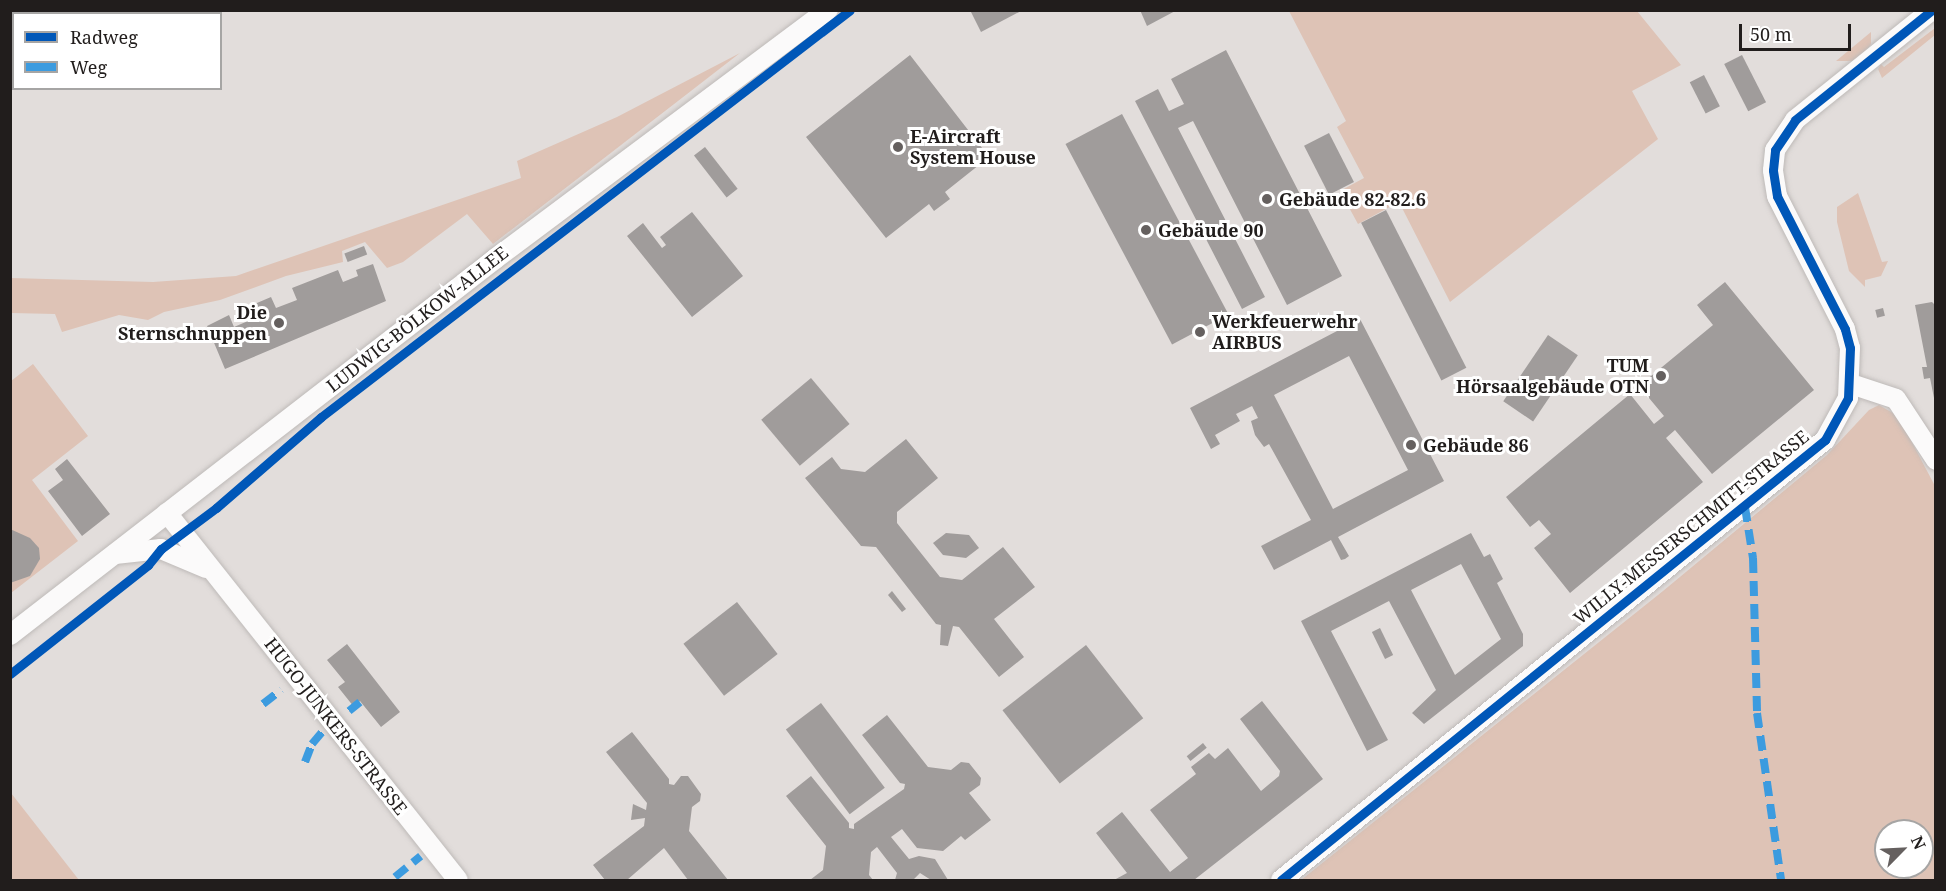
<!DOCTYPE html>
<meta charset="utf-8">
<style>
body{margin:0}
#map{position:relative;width:1946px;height:891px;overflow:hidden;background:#e2dddb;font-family:"Noto Serif",serif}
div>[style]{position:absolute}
.green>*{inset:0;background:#dec3b6}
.building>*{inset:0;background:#a09c9b;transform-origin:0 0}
.roads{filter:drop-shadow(0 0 2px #bebab8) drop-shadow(0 0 2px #bebab8)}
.minor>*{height:20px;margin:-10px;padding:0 10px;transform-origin:10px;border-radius:10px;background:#fbfafa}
.quiet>*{height:8px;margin-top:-4px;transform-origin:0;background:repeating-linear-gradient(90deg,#3c9bdf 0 15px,transparent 0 23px)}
.cycleway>*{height:9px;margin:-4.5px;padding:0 4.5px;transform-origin:4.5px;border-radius:4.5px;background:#0057b8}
.dots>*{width:16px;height:16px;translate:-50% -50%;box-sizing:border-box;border:3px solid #fff;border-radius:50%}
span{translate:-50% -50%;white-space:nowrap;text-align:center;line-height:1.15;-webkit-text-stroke:6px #fff;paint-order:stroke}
.poi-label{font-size:18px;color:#211d1c;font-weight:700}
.left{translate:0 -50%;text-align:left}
.right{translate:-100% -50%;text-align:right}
.street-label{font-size:18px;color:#211d1c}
.frame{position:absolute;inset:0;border:12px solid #211d1c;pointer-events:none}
.legend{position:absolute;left:12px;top:12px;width:210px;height:78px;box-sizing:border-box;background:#fff;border:2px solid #a6a5a4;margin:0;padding:8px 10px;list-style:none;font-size:18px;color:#211d1c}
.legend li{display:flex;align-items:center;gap:12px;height:30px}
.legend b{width:30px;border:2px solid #a6a5a4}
.north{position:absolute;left:1874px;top:819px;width:60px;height:60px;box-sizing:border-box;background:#fff;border:2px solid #a6a5a4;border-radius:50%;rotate:66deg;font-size:16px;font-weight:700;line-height:24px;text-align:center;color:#211d1c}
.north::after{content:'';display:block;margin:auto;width:21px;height:27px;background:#65605f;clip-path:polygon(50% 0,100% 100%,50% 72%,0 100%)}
.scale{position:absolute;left:1739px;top:24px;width:112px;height:27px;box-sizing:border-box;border:3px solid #211d1c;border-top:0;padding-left:8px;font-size:18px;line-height:21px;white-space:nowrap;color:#211d1c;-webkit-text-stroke:4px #fff;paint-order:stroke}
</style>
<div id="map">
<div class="green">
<div style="clip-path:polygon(1289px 11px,1637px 11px,1681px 65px,1632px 91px,1658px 139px,1450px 302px,1399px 202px,1358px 224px,1340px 191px,1364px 178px,1337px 127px,1346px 121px)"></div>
<div style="clip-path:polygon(1935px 28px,1935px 35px,1882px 78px,1878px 69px,1881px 64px,1884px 67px)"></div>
<div style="clip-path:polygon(1871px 32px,1871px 44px,1866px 51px,1853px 61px,1836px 61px)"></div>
<div style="clip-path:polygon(740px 53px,493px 244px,467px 214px,403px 262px,387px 268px,365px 242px,342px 251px,343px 262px,286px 276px,220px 300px,164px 312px,148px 320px,119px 315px,62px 332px,55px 314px,11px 313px,11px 278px,153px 282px,236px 276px,521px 178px,517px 161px,617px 117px)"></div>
<div style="clip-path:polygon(1858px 193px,1882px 262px,1888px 261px,1881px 276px,1865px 280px,1865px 287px,1849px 271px,1837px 222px,1837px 207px)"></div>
<div style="clip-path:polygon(33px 364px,88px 436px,32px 480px,78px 541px,11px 593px,11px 381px)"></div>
<div style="clip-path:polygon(evenodd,1879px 405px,1898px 416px,1935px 486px,1935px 880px,1301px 880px,1663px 591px,1827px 455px,1869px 410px,1879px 405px,1886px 831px,1922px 831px,1922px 867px,1886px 867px,1886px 831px)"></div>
<div style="clip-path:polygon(11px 793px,79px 880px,11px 879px)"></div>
</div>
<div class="building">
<div style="clip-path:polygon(970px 10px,1023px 10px,981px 32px)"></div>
<div style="clip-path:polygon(1140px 10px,1177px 10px,1147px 26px)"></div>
<div style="clip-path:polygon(1226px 50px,1342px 276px,1287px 305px,1193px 121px,1178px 128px,1265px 297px,1242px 309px,1135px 101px,1158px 89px,1169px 111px,1184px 104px,1171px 79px)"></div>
<div style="clip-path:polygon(910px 55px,989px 157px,945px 192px,950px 199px,934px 211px,929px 204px,886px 238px,806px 137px)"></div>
<div style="left:1742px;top:55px;width:53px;height:20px;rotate:63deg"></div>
<div style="left:1704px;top:75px;width:35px;height:16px;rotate:63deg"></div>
<div style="left:1122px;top:114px;width:227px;height:64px;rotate:62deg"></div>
<div style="left:1329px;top:133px;width:55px;height:28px;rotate:63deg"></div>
<div style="left:705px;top:147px;width:53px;height:14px;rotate:52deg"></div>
<div style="left:1386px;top:210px;width:177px;height:28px;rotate:63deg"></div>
<div style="clip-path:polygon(692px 212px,743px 276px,692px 317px,627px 236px,643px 223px,662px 248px,666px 245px,660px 237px)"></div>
<div style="left:364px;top:246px;width:9px;height:21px;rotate:69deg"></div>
<div style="clip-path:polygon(373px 264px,386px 301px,225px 369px,207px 326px,229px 315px,234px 327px,255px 318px,250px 306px,271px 297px,276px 308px,297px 300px,292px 288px,338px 270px,343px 282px,358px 276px,356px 270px)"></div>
<div style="clip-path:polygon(1725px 282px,1814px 390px,1712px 474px,1675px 430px,1666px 438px,1703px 482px,1570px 593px,1534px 548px,1551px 534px,1539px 520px,1530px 527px,1506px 497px,1630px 394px,1654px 424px,1664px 416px,1639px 386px,1713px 325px,1697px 305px)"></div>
<div style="clip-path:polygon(1932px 302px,1936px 306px,1934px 398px,1930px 378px,1924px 379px,1922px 367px,1927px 367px,1915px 305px)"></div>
<div style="left:1883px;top:308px;width:8px;height:8px;rotate:76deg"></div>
<div style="clip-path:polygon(evenodd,1360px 319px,1444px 481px,1338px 537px,1349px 556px,1345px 559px,1341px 560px,1331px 540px,1274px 570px,1261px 546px,1311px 520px,1269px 444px,1264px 447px,1255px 435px,1251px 421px,1258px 418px,1252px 406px,1236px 414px,1240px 421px,1215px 435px,1220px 444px,1211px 449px,1190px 408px,1360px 319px,1349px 356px,1408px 470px,1333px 509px,1274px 395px,1349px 356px)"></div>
<div style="left:1548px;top:335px;width:36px;height:80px;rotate:34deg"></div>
<div style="left:811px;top:378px;width:60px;height:65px;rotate:50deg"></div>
<div style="clip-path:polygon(906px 439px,938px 478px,897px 512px,897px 523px,940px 577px,962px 580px,1003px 547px,1035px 587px,994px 619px,1024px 657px,999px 677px,959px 627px,953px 626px,948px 646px,940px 645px,941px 625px,936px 624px,876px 547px,861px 546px,805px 478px,832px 457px,841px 469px,865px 472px)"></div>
<div style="clip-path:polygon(67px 459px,110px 514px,82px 536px,48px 491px,63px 480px,55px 469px)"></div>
<div style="clip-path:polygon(10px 529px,30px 538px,39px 548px,40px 559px,30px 576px,10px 583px)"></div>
<div style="clip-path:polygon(946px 533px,969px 535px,979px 548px,966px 558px,943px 555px,933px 543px)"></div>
<div style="clip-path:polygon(evenodd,1471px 533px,1484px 557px,1490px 554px,1503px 579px,1497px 583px,1523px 634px,1523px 646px,1424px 724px,1412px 713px,1436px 690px,1389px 601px,1331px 631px,1388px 740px,1367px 751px,1301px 621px,1471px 533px,1461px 564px,1501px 639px,1455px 675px,1411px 590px,1461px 564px)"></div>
<div style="clip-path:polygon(892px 591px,906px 609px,902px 612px,888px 595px)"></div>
<div style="left:737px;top:602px;width:66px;height:68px;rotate:52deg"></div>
<div style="left:1380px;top:628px;width:30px;height:9px;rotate:64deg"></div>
<div style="clip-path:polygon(347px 644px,400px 712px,381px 727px,360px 701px,354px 707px,338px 687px,345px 682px,327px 660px)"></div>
<div style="left:1086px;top:645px;width:93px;height:106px;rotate:52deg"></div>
<div style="clip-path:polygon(1262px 701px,1323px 779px,1194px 880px,1114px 880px,1127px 873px,1096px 833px,1122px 812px,1170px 872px,1188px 858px,1150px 810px,1196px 774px,1191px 767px,1209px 753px,1215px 759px,1228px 748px,1261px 791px,1279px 776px,1280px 771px,1240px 719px)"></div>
<div style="left:821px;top:703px;width:106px;height:44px;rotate:53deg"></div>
<div style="clip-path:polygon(887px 715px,928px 767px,951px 770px,961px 762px,969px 763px,981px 778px,980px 785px,969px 793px,991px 820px,965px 840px,961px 836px,943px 851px,917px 848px,902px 829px,891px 837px,909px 859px,919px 856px,935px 859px,948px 880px,931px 880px,920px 873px,913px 880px,895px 880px,897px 873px,877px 847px,871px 852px,869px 875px,873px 880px,810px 880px,823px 870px,826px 846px,786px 796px,811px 776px,849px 823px,849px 828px,854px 829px,854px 824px,904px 789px,905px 784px,900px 783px,862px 735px)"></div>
<div style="clip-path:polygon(632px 732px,669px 779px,669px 784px,674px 785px,681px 776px,688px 776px,701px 794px,700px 801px,692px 807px,689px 831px,728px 880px,688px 880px,664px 848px,627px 880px,605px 880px,593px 865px,644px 826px,645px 818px,631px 820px,633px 804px,646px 810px,647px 803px,606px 752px)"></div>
<div style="left:1203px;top:743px;width:6px;height:21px;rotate:51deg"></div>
</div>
<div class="roads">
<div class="minor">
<div style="left:1851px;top:384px;width:47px;rotate:18.4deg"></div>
<div style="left:1896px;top:399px;width:73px;rotate:56.7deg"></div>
<div style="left:167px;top:513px;width:468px;rotate:51.6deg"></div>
<div style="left:115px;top:554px;width:46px;rotate:-6.2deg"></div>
<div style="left:161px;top:549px;width:49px;rotate:22.9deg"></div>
<div style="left:10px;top:635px;width:614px;rotate:-37.78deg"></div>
<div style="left:495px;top:259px;width:416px;rotate:-36.8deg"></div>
<div style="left:1281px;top:880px;width:700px;rotate:-38.97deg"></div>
<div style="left:1825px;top:440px;width:48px;rotate:-61.3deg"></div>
<div style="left:1848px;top:398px;width:50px;rotate:-87.7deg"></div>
<div style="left:1850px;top:348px;width:20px;rotate:-105deg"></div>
<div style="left:1845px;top:329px;width:149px;rotate:-117.1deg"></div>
<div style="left:1777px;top:196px;width:26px;rotate:-99deg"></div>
<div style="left:1773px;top:170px;width:20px;rotate:-84deg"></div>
<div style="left:1775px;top:150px;width:36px;rotate:-56deg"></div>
<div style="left:1795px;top:120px;width:176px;rotate:-38.8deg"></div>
</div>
</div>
<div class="quiet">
<div style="left:1745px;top:507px;width:52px;rotate:81.1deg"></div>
<div style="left:1753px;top:558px;width:155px;rotate:88.5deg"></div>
<div style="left:1757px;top:713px;width:169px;rotate:81.8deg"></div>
<div style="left:263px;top:704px;width:23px;rotate:-38deg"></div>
<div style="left:349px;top:711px;width:14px;rotate:-39deg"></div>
<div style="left:305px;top:762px;width:19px;rotate:-69deg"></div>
<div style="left:312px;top:744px;width:17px;rotate:-50deg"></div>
<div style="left:395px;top:877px;width:33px;rotate:-39deg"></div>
</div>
<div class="cycleway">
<div style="left:10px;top:674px;width:176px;rotate:-38.3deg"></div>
<div style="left:148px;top:565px;width:21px;rotate:-51deg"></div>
<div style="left:161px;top:549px;width:69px;rotate:-36.7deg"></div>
<div style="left:216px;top:508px;width:139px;rotate:-40.9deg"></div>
<div style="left:321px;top:417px;width:667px;rotate:-37.57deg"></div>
<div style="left:1281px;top:880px;width:700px;rotate:-38.97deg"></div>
<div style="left:1825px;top:440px;width:48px;rotate:-61.3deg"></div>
<div style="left:1848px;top:398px;width:50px;rotate:-87.7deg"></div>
<div style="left:1850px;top:348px;width:20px;rotate:-105deg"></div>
<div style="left:1845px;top:329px;width:149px;rotate:-117.1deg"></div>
<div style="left:1777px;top:196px;width:26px;rotate:-99deg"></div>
<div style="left:1773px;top:170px;width:20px;rotate:-84deg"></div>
<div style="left:1775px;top:150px;width:36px;rotate:-56deg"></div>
<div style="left:1795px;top:120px;width:176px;rotate:-38.8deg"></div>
</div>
<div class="dots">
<div style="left:898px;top:147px;background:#65605f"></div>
<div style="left:1267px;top:199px;background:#65605f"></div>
<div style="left:1146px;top:230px;background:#65605f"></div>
<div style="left:279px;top:323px;background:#65605f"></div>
<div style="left:1200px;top:332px;background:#65605f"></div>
<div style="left:1661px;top:376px;background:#65605f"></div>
<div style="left:1411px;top:445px;background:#65605f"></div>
</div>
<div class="poi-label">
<span class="left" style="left:910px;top:147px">E-Aircraft<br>System House</span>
<span class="left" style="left:1279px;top:199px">Gebäude 82-82.6</span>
<span class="left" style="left:1158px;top:230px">Gebäude 90</span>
<span class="right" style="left:267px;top:323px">Die<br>Sternschnuppen</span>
<span class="left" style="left:1212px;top:332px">Werkfeuerwehr<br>AIRBUS</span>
<span class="right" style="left:1649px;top:376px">TUM<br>Hörsaalgebäude OTN</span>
<span class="left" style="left:1423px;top:445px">Gebäude 86</span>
</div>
<div class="street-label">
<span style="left:417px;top:319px;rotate:-38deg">LUDWIG-BÖLKOW-ALLEE</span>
<span style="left:1691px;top:527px;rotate:-39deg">WILLY-MESSERSCHMITT-STRASSE</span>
<span style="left:336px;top:726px;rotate:52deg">HUGO-JUNKERS-STRASSE</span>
</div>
<div class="frame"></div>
<ul class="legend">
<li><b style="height:8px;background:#0057b8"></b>Radweg</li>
<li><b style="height:8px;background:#3c9bdf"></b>Weg</li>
</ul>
<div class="north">N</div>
<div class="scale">50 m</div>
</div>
